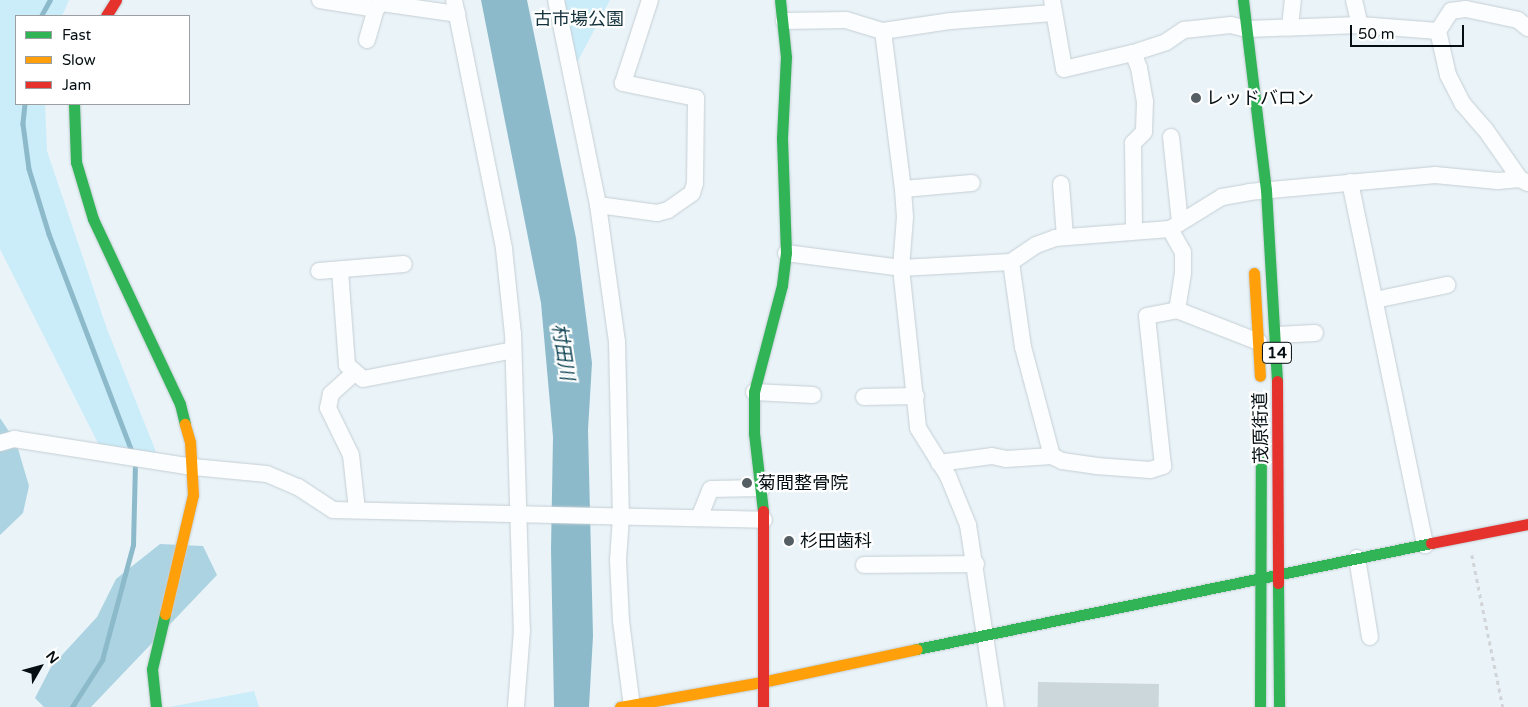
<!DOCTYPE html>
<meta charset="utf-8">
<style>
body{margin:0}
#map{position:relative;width:1528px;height:707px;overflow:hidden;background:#e9f3f8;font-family:"Varela Round","Noto Sans JP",sans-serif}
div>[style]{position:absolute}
.green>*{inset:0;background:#cbecf9}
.forest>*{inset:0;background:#acd3e1}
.water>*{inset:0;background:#8dbaca}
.stream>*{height:4.5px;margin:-2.25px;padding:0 2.25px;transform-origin:2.25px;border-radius:2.25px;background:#8dbaca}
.building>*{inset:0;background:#ccd7db;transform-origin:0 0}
.path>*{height:2.5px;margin-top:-1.25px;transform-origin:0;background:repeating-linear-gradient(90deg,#d2d5d7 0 4px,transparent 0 8px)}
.roads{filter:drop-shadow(0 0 1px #c5cfd4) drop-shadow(0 0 1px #c5cfd4)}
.street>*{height:16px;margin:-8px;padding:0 8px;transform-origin:8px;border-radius:8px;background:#fcfdfe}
.fast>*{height:11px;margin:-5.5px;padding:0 5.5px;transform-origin:5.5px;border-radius:5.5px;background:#30b455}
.slow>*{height:11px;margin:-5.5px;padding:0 5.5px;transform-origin:5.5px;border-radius:5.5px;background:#ff9f0a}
.jam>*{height:11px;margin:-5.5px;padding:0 5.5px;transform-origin:5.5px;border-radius:5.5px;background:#e5322d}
.dots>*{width:14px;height:14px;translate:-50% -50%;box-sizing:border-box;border:2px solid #fff;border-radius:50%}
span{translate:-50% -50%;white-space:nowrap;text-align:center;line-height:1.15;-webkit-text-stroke:4.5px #fff;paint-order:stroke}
.shield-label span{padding:1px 4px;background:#fff;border:1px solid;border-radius:4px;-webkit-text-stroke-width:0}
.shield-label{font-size:16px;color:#050f13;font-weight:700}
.park-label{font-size:18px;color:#14323c}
.poi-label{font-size:18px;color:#050f13}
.left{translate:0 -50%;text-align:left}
.street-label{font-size:18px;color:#050f13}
.water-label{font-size:19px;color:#114656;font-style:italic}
.legend{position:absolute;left:15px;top:15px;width:175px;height:90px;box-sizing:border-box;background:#fff;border:1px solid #9b9fa1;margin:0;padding:6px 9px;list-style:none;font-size:15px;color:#050f13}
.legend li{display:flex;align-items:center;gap:10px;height:25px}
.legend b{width:25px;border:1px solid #9b9fa1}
.north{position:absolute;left:15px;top:642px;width:50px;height:50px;-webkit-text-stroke:4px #fff;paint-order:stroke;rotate:52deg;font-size:14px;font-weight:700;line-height:20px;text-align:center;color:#050f13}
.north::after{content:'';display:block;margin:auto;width:18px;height:22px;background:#050f13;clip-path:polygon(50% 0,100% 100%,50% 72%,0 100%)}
.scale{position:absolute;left:1350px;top:25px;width:114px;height:22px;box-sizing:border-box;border:2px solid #050f13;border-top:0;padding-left:6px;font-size:15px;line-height:18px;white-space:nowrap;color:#050f13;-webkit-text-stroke:4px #fff;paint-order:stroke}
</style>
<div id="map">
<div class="green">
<div style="clip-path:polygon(0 0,69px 0,62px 16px,16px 16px,16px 104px,45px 104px,47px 151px,107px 329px,160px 462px,103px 453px,0 249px)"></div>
<div style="clip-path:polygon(556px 0,610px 0,571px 74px)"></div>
<div style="clip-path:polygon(254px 691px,259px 707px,169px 707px)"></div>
</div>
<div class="forest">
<div style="clip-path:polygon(0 418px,16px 442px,29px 486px,23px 513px,0 535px)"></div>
<div style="clip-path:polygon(160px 544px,203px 546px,217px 575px,91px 707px,44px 707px,35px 698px,51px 667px,97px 617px,116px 579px)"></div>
</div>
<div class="water">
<div style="clip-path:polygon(481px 0,527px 0,576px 238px,592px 363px,588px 430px,593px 636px,589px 707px,554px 707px,551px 549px,553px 437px,541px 303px)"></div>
</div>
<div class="stream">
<div style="left:41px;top:16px;width:18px;rotate:-61deg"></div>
<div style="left:25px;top:104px;width:20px;rotate:96deg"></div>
<div style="left:23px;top:124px;width:45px;rotate:82.4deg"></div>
<div style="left:29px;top:169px;width:68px;rotate:72.9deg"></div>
<div style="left:49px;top:234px;width:235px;rotate:69.1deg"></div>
<div style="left:72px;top:707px;width:56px;rotate:-57.4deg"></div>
<div style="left:102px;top:660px;width:119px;rotate:-74.9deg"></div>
<div style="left:133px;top:545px;width:84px;rotate:-88.6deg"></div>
</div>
<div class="building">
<div style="left:1038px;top:682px;width:121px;height:25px;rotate:1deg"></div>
</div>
<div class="path">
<div style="left:1472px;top:555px;width:155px;rotate:78.5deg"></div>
</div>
<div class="roads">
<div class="street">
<div style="left:320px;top:0;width:57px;rotate:9.1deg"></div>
<div style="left:454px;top:0;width:254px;rotate:78.6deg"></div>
<div style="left:504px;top:249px;width:85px;rotate:84deg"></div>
<div style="left:513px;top:334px;width:296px;rotate:88.3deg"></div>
<div style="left:522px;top:630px;width:77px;rotate:94.5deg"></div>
<div style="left:556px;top:0;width:209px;rotate:78.4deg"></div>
<div style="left:598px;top:205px;width:138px;rotate:82.1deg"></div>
<div style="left:617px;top:342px;width:175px;rotate:88.7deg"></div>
<div style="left:621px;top:517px;width:43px;rotate:94deg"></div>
<div style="left:618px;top:560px;width:61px;rotate:87.2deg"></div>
<div style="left:621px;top:621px;width:87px;rotate:82.7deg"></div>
<div style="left:1052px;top:0;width:70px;rotate:80.1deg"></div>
<div style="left:1064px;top:69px;width:71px;rotate:-13.1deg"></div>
<div style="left:1133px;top:53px;width:16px;rotate:68deg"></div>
<div style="left:1139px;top:68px;width:34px;rotate:80deg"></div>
<div style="left:1145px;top:101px;width:31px;rotate:92deg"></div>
<div style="left:1144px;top:132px;width:16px;rotate:135deg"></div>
<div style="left:1133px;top:143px;width:87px;rotate:89.3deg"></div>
<div style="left:1354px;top:0;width:26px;rotate:77deg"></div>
<div style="left:784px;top:21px;width:62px;rotate:-0.9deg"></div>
<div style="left:846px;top:20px;width:39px;rotate:17deg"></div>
<div style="left:883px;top:31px;width:69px;rotate:-8.4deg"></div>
<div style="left:951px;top:21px;width:102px;rotate:-4.5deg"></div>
<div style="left:1290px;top:27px;width:27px;rotate:-84deg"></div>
<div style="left:883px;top:31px;width:159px;rotate:82.8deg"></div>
<div style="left:903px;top:189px;width:28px;rotate:86deg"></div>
<div style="left:905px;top:217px;width:51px;rotate:94.5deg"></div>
<div style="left:901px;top:268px;width:161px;rotate:83.9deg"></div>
<div style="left:918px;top:428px;width:57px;rotate:58deg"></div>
<div style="left:948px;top:476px;width:53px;rotate:67.8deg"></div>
<div style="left:968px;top:525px;width:184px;rotate:81.3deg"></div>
<div style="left:1438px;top:31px;width:24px;rotate:-57deg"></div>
<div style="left:1451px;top:11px;width:15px;rotate:-8deg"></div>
<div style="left:1466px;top:9px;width:53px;rotate:11.9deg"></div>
<div style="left:1518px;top:20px;width:13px;rotate:39deg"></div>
<div style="left:367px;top:40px;width:32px;rotate:-74deg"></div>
<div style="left:376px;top:9px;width:8px;rotate:-50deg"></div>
<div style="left:381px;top:3px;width:77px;rotate:8.2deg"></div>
<div style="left:1133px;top:53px;width:35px;rotate:-18deg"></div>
<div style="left:1166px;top:42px;width:22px;rotate:-34deg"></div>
<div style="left:1184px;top:30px;width:47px;rotate:-6.1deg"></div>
<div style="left:1231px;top:25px;width:16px;rotate:14deg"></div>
<div style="left:1247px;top:29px;width:113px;rotate:-2deg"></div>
<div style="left:1360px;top:25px;width:78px;rotate:4.4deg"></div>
<div style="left:1438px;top:31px;width:45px;rotate:77.2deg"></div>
<div style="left:1448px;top:75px;width:33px;rotate:63deg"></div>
<div style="left:1463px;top:104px;width:33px;rotate:49deg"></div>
<div style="left:1485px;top:129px;width:61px;rotate:55deg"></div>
<div style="left:1171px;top:137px;width:86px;rotate:84deg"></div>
<div style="left:1350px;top:182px;width:371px;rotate:78.3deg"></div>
<div style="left:1061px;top:184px;width:53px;rotate:85.7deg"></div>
<div style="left:903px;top:189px;width:69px;rotate:-5deg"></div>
<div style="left:598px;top:205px;width:60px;rotate:7.7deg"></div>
<div style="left:657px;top:213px;width:11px;rotate:-15deg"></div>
<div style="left:668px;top:210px;width:29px;rotate:-35deg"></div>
<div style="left:692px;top:193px;width:10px;rotate:-73deg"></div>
<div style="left:695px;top:183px;width:85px;rotate:-89.3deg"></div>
<div style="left:696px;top:98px;width:75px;rotate:-168.4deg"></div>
<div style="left:623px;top:83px;width:87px;rotate:-72deg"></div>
<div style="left:1170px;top:229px;width:26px;rotate:61deg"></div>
<div style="left:1183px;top:252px;width:21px;rotate:90deg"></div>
<div style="left:1183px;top:273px;width:37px;rotate:99deg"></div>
<div style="left:786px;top:253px;width:116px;rotate:7.4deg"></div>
<div style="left:901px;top:268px;width:110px;rotate:-3.1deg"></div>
<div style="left:1011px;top:262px;width:30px;rotate:-34deg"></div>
<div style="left:1036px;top:245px;width:20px;rotate:-20deg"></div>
<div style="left:1055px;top:238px;width:115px;rotate:-4.5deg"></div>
<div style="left:1170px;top:229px;width:61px;rotate:-31.6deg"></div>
<div style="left:1222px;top:197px;width:27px;rotate:-10deg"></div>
<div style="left:1249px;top:192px;width:187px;rotate:-5.2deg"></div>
<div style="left:1435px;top:175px;width:63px;rotate:5.4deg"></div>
<div style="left:1498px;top:181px;width:22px;rotate:-5deg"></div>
<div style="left:1520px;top:179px;width:9px;rotate:27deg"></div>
<div style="left:1011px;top:262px;width:86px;rotate:82deg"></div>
<div style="left:1023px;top:347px;width:113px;rotate:75.1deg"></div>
<div style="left:340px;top:270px;width:95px;rotate:85.8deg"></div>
<div style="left:347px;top:365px;width:21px;rotate:41deg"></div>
<div style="left:363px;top:379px;width:153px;rotate:-10.9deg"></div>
<div style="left:319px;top:271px;width:85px;rotate:-4.7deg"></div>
<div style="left:1375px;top:300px;width:74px;rotate:-11.8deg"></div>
<div style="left:1277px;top:335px;width:38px;rotate:-3deg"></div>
<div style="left:353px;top:374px;width:30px;rotate:138deg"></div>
<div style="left:331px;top:394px;width:14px;rotate:102deg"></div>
<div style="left:328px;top:408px;width:52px;rotate:63.9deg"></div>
<div style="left:351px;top:455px;width:55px;rotate:83.8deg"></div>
<div style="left:754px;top:392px;width:59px;rotate:2.9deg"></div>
<div style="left:864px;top:397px;width:52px;rotate:-1.1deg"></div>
<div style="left:0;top:443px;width:15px;rotate:-16deg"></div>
<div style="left:14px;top:439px;width:181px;rotate:8.9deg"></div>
<div style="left:193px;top:467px;width:74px;rotate:5.4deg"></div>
<div style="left:267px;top:474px;width:34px;rotate:23deg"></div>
<div style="left:298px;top:487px;width:42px;rotate:33.3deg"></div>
<div style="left:333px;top:510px;width:431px;rotate:1.3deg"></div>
<div style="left:939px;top:463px;width:53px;rotate:-7.5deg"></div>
<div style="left:992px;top:456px;width:14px;rotate:12deg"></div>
<div style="left:1006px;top:459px;width:46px;rotate:-3.7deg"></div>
<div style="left:1052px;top:456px;width:11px;rotate:27deg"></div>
<div style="left:1062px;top:461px;width:34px;rotate:8deg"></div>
<div style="left:1096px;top:466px;width:54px;rotate:4.2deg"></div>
<div style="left:1150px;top:470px;width:14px;rotate:-17deg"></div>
<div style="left:1163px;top:466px;width:151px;rotate:-96.1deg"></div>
<div style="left:1147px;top:316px;width:31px;rotate:-11deg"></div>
<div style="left:1177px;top:310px;width:88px;rotate:21.3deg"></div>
<div style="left:699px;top:518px;width:31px;rotate:-68deg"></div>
<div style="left:711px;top:489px;width:51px;rotate:-1.1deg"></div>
<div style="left:1357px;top:558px;width:80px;rotate:80.7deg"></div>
<div style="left:864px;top:565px;width:112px;rotate:-0.5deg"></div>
</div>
<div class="fast">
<div style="left:1243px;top:0;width:191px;rotate:83.1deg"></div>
<div style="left:1266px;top:190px;width:191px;rotate:86.7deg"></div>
<div style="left:74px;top:104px;width:58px;rotate:88deg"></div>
<div style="left:76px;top:162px;width:59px;rotate:73.4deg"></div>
<div style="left:93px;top:219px;width:204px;rotate:64.8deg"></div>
<div style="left:180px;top:404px;width:21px;rotate:76deg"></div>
<div style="left:763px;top:511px;width:79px;rotate:-96.6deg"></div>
<div style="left:754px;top:433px;width:41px;rotate:-90deg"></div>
<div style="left:754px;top:392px;width:111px;rotate:-75.3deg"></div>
<div style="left:782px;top:285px;width:32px;rotate:-83deg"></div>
<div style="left:786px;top:253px;width:115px;rotate:-92deg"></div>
<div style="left:782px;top:138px;width:81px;rotate:-87.2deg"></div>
<div style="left:786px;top:57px;width:57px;rotate:-96deg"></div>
<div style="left:1278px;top:583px;width:124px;rotate:89.5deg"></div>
<div style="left:917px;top:649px;width:525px;rotate:-11.65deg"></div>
<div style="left:156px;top:707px;width:38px;rotate:-96deg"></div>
<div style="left:152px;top:669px;width:57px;rotate:-76.7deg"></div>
<div style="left:1260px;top:707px;width:249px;rotate:-89.8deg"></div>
</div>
<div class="slow">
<div style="left:1254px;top:273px;width:103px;rotate:86.7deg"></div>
<div style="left:165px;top:614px;width:122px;rotate:-76.8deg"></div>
<div style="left:193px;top:495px;width:53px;rotate:-93.2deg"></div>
<div style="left:190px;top:442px;width:19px;rotate:-106deg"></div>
<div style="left:620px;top:707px;width:144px;rotate:-10deg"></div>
<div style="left:762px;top:682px;width:158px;rotate:-12deg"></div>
</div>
<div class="jam">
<div style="left:106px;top:16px;width:19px;rotate:-58deg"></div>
<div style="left:1277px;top:381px;width:202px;rotate:89.7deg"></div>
<div style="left:763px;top:511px;width:196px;rotate:90deg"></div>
<div style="left:1431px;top:543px;width:99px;rotate:-11.1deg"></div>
</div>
</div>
<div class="dots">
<div style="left:1196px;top:98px;background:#555f63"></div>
<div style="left:747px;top:483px;background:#555f63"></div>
<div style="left:789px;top:541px;background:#555f63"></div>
</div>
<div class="shield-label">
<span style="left:1277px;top:353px">14</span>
</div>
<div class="park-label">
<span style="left:579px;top:19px">古市場公園</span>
</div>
<div class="poi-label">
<span class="left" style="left:1206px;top:98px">レッドバロン</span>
<span class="left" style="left:758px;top:483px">菊間整骨院</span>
<span class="left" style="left:800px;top:541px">杉田歯科</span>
</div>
<div class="street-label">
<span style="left:1261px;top:428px;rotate:-91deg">茂原街道</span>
</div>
<div class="water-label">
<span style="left:562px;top:352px;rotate:81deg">村田川</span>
</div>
<ul class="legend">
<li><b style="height:6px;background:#30b455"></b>Fast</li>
<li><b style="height:6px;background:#ff9f0a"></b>Slow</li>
<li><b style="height:6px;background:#e5322d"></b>Jam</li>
</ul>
<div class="north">N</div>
<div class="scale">50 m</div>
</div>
